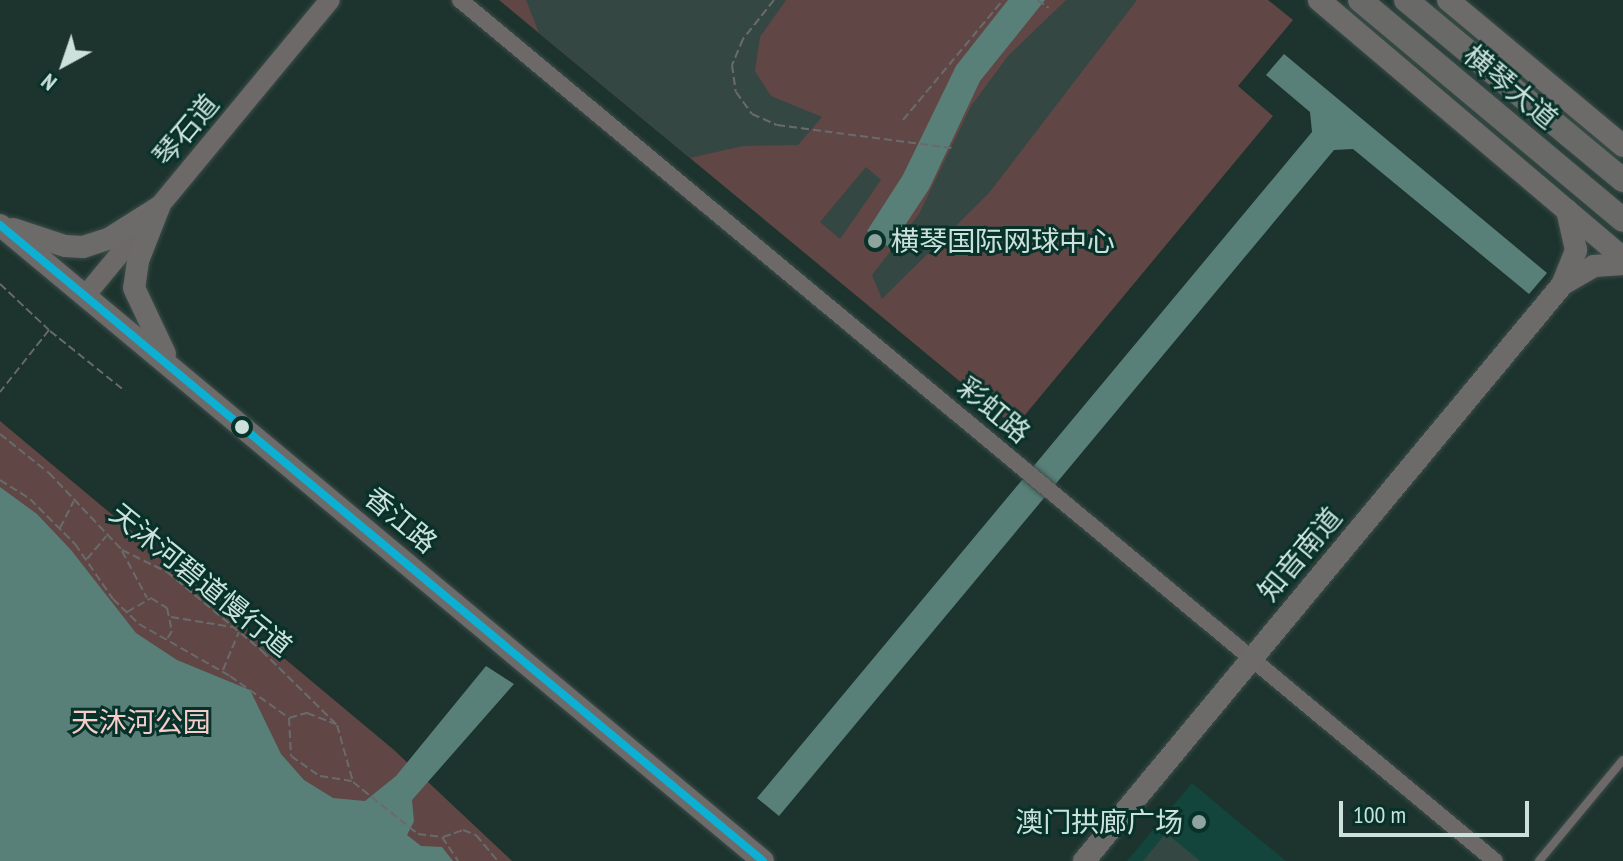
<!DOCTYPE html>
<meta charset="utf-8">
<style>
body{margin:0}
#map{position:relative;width:1623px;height:861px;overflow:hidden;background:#1d332e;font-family:"PT Sans Narrow","Noto Sans SC",sans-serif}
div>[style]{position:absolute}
.built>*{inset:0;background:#14453c}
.green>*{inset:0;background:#604645}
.water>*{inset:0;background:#588078}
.building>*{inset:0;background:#354743}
.path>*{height:2px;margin-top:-1px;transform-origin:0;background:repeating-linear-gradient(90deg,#686b6a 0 8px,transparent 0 12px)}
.roads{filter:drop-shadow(0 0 2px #3b4d49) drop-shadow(0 0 2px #3b4d49)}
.service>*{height:8px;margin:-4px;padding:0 4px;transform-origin:4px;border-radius:4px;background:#6c6968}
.minor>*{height:16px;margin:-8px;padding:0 8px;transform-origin:8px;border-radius:8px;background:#6c6968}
.tertiary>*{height:20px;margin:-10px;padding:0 10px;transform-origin:10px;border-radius:10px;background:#6c6968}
.secondary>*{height:22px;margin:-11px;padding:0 11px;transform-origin:11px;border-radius:11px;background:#6d6b6a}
.primary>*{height:24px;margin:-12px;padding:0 12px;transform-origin:12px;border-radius:12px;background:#696967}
.bus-1>*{height:8px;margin:-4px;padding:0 4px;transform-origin:4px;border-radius:4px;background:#0dafd3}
.dots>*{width:22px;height:22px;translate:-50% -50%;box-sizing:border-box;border:4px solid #07322a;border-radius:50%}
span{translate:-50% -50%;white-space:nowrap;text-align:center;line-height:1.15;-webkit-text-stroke:6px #07322a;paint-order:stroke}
.street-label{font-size:28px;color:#cce1db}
.poi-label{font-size:28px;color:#cce1db}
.left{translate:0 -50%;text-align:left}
.right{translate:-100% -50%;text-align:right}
.park-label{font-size:28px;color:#f7cdcb}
.north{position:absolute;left:24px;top:24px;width:80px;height:80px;-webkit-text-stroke:6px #07322a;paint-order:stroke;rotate:220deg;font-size:22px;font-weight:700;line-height:32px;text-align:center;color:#cce1db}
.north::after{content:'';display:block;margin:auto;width:28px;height:36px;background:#cce1db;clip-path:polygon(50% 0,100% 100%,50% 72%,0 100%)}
.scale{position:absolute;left:1339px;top:801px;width:190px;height:36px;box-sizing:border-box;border:4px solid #cce1db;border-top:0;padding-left:10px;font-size:24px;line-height:28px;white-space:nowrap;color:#cce1db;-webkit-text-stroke:6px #07322a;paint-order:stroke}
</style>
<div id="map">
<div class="built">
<div style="clip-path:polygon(1192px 783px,1286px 861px,1127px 861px)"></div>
</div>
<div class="green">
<div style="clip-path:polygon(499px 0,1268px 0,1293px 20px,1238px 86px,1273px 116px,1015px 427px)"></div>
<div style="clip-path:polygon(0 421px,394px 750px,512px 861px,0 861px)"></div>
</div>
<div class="water">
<div style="clip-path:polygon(1008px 0,1045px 0,980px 81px,929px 189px,890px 248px,867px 231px,903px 175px,956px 66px)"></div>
<div style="clip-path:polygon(1284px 54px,1547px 273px,1529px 294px,1353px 149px,1334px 150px,779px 816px,757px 798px,1312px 132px,1310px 112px,1266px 75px)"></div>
<div style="clip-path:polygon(0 487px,37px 514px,71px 550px,136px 633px,177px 660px,250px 690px,281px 754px,304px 780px,333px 798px,365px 801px,396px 776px,486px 666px,514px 684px,412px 800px,414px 821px,407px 835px,421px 846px,442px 847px,453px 861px,0 861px)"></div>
</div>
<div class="building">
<div style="clip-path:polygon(526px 0,786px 0,760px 37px,755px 71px,771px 96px,822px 117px,798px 145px,743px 146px,690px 158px,539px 33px)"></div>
<div style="clip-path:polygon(1066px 0,1137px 0,989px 193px,882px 299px,872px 275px,919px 214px,971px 106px,1008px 56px)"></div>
<div style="clip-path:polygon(866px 167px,881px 180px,840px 239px,820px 222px)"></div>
<div style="clip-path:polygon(1166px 833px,1200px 861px,1143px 861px)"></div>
</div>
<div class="path">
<div style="left:774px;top:0;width:50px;rotate:128.5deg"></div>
<div style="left:743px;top:39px;width:28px;rotate:113deg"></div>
<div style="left:732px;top:65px;width:27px;rotate:82deg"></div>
<div style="left:736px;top:92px;width:27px;rotate:54deg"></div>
<div style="left:752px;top:114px;width:27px;rotate:24deg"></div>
<div style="left:777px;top:125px;width:176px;rotate:7.5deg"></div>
<div style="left:1037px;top:0;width:14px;rotate:34deg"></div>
<div style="left:903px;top:120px;width:156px;rotate:-50.2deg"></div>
<div style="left:0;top:284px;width:67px;rotate:43.2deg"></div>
<div style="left:49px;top:330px;width:79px;rotate:128.3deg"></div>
<div style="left:50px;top:331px;width:96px;rotate:38.7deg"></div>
<div style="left:0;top:434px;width:63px;rotate:38.5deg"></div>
<div style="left:49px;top:473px;width:106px;rotate:46.5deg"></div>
<div style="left:122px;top:550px;width:50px;rotate:26.1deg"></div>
<div style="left:167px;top:572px;width:124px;rotate:39.7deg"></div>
<div style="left:262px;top:651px;width:105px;rotate:44.6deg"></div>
<div style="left:337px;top:725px;width:59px;rotate:74.3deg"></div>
<div style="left:353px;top:782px;width:83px;rotate:38.7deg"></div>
<div style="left:418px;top:834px;width:24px;rotate:7deg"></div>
<div style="left:442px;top:837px;width:29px;rotate:56deg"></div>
<div style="left:0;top:480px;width:36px;rotate:32deg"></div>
<div style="left:30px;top:499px;width:64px;rotate:45deg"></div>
<div style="left:75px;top:544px;width:67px;rotate:55.4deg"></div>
<div style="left:113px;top:599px;width:36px;rotate:44deg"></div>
<div style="left:139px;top:624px;width:105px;rotate:29.7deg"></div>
<div style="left:230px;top:676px;width:72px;rotate:35.4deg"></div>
<div style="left:289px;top:718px;width:38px;rotate:87deg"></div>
<div style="left:291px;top:756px;width:35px;rotate:35deg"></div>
<div style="left:320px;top:776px;width:32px;rotate:9deg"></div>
<div style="left:60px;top:528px;width:30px;rotate:-63deg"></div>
<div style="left:122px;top:551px;width:53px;rotate:62deg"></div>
<div style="left:87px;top:559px;width:30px;rotate:-50deg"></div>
<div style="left:127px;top:612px;width:28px;rotate:-30deg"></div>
<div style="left:151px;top:598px;width:19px;rotate:32deg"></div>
<div style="left:167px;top:608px;width:24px;rotate:78deg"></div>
<div style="left:172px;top:631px;width:9px;rotate:122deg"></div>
<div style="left:171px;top:617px;width:62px;rotate:9.3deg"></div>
<div style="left:223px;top:670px;width:41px;rotate:-67.2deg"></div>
<div style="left:289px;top:718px;width:19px;rotate:-16deg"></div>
<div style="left:307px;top:713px;width:31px;rotate:21deg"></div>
<div style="left:443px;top:837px;width:21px;rotate:-19deg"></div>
<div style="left:463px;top:830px;width:14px;rotate:21deg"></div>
<div style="left:476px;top:835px;width:34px;rotate:50deg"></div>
</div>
<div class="roads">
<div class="service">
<div style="left:1539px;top:861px;width:131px;rotate:-50.3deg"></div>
</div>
<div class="minor">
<div style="left:460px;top:0;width:1346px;rotate:39.76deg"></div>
</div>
<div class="tertiary">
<div style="left:85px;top:296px;width:384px;rotate:-50.4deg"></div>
</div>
<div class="secondary">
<div style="left:1319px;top:0;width:399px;rotate:40.3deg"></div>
<div style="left:1448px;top:0;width:228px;rotate:39.8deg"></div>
<div style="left:159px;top:207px;width:58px;rotate:111.3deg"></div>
<div style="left:138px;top:261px;width:27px;rotate:98deg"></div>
<div style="left:134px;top:288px;width:73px;rotate:64.8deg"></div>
<div style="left:0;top:225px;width:993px;rotate:39.81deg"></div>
<div style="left:13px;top:229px;width:55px;rotate:18.1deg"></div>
<div style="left:65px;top:246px;width:18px;rotate:3deg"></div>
<div style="left:83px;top:247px;width:28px;rotate:-18deg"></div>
<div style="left:110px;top:238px;width:58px;rotate:-32.3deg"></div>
<div style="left:1563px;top:284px;width:36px;rotate:-30deg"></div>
<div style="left:1594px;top:266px;width:29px;rotate:-4deg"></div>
<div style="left:1084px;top:861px;width:749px;rotate:-50.31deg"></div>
<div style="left:1562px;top:285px;width:38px;rotate:-68deg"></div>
<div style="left:1576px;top:250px;width:41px;rotate:-102.7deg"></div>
</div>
<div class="primary">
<div style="left:1360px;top:0;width:343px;rotate:39.9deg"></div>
<div style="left:1406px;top:0;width:282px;rotate:39.7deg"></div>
</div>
</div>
<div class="bus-1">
<div style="left:0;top:225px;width:993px;rotate:39.81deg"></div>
</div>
<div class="dots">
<div style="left:875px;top:241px;background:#8fa49e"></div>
<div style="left:242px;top:427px;background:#cce1db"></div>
<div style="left:1199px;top:822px;background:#8fa49e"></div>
</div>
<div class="street-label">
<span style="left:1511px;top:87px;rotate:40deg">横琴大道</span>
<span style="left:186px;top:130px;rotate:-50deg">琴石道</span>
<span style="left:994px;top:410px;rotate:40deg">彩虹路</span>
<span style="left:401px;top:520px;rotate:40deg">香江路</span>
<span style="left:1300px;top:554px;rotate:-50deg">知音南道</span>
<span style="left:201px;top:580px;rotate:39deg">天沐河碧道慢行道</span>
</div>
<div class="poi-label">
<span class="left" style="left:891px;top:241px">横琴国际网球中心</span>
<span class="right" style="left:1183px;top:822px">澳门拱廊广场</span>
</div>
<div class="park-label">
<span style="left:141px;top:722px">天沐河公园</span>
</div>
<div class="north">N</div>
<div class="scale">100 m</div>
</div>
